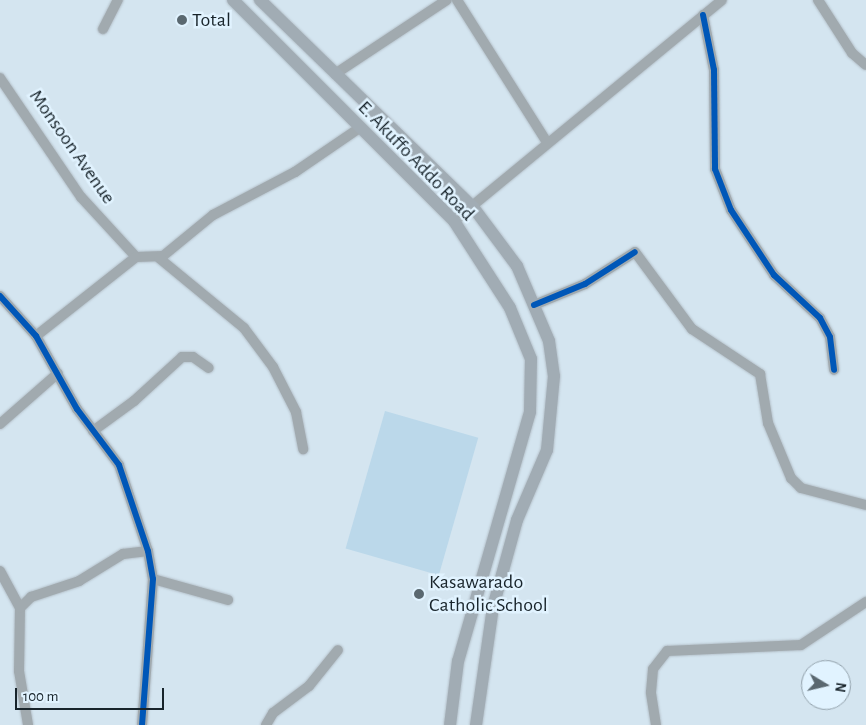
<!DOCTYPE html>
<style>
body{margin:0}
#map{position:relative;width:866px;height:725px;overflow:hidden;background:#d4e5f0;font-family:"Alegreya Sans",sans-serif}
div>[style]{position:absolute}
.green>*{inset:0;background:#bbd8ea;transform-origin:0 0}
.roads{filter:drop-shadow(0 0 1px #b5c1ca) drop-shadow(0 0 1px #b5c1ca)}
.minor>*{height:10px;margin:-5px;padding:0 5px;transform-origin:5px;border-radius:5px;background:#a1aaaf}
.major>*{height:12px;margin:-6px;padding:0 6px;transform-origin:6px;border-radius:6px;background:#a1acb4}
.cycleway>*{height:6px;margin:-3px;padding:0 3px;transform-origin:3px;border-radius:3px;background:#0057b8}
.dots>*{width:14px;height:14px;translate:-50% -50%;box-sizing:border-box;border:2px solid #e1f3ff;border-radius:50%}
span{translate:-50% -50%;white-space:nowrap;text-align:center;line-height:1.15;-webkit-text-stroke:5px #e1f3ff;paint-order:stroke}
.poi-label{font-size:20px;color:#18242b}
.left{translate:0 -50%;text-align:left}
.street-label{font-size:20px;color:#18242b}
.north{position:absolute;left:801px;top:660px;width:50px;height:50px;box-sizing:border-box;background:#e1f3ff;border:1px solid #91a0aa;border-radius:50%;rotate:99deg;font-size:14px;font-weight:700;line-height:20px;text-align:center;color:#18242b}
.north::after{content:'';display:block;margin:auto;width:18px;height:22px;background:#5a6870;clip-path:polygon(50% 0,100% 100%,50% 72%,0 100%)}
.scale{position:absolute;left:15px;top:688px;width:149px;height:22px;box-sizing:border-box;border:2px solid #18242b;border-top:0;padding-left:6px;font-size:15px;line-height:18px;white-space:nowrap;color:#18242b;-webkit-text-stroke:4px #e1f3ff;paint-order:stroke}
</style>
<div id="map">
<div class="green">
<div style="left:385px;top:411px;width:97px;height:143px;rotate:16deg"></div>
</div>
<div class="roads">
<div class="minor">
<div style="left:457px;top:0;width:167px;rotate:57.7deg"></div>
<div style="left:818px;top:0;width:63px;rotate:57.3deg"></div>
<div style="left:852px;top:53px;width:18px;rotate:41deg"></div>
<div style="left:703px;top:15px;width:56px;rotate:78.7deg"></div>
<div style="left:714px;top:70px;width:99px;rotate:89.4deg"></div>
<div style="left:715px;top:169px;width:44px;rotate:68.7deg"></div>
<div style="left:731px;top:210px;width:78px;rotate:56.5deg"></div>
<div style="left:774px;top:275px;width:63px;rotate:43.1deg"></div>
<div style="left:820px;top:318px;width:21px;rotate:62deg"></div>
<div style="left:830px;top:337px;width:33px;rotate:83deg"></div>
<div style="left:103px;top:29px;width:33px;rotate:-63deg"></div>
<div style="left:335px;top:74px;width:134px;rotate:-33.5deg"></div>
<div style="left:0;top:78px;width:144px;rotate:55.8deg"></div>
<div style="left:81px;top:197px;width:81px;rotate:47.5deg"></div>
<div style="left:454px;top:221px;width:347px;rotate:-39.5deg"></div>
<div style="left:136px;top:257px;width:27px;rotate:-2deg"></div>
<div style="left:163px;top:256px;width:65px;rotate:-39.4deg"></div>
<div style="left:213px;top:215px;width:93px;rotate:-27.7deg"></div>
<div style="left:295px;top:172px;width:76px;rotate:-34.3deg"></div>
<div style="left:159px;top:258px;width:110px;rotate:39.5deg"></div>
<div style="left:244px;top:328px;width:49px;rotate:53.4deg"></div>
<div style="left:273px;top:367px;width:51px;rotate:62.9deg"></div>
<div style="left:296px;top:412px;width:38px;rotate:79deg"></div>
<div style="left:0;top:296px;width:54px;rotate:48deg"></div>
<div style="left:36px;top:336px;width:84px;rotate:60.7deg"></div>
<div style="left:77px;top:409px;width:70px;rotate:53.1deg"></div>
<div style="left:119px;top:465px;width:91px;rotate:71.4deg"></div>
<div style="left:148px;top:551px;width:28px;rotate:80deg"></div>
<div style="left:153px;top:579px;width:146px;rotate:94.3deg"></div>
<div style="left:534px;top:305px;width:55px;rotate:-22.4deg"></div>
<div style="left:585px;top:284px;width:59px;rotate:-32.6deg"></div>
<div style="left:635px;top:252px;width:96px;rotate:53.5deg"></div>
<div style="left:692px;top:329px;width:82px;rotate:33.5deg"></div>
<div style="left:760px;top:374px;width:50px;rotate:80.7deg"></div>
<div style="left:768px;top:423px;width:60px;rotate:67.3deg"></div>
<div style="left:791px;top:478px;width:14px;rotate:45deg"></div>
<div style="left:801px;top:488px;width:67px;rotate:14.7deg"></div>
<div style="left:36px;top:336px;width:127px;rotate:-38.3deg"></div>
<div style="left:0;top:424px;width:77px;rotate:-41.3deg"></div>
<div style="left:93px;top:431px;width:51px;rotate:-36.2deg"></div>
<div style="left:134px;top:401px;width:65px;rotate:-42.5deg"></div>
<div style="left:182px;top:357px;width:11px"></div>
<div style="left:193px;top:357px;width:19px;rotate:35deg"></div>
<div style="left:0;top:571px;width:42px;rotate:61.6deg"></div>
<div style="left:20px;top:608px;width:63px;rotate:90.9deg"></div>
<div style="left:19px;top:671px;width:55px;rotate:80.5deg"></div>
<div style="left:153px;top:579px;width:78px;rotate:15.6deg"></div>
<div style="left:20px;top:608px;width:16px;rotate:-45deg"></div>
<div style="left:31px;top:597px;width:51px;rotate:-18.4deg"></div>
<div style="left:79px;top:581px;width:52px;rotate:-31.5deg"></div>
<div style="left:123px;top:554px;width:25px;rotate:-7deg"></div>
<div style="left:266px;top:725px;width:14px;rotate:-60deg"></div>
<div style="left:273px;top:713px;width:45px;rotate:-36.9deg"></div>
<div style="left:309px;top:686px;width:46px;rotate:-51.1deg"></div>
<div style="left:656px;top:725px;width:33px;rotate:-99deg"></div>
<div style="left:651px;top:692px;width:23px;rotate:-85deg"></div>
<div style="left:653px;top:669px;width:23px;rotate:-52deg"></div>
<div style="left:667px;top:651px;width:134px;rotate:-2.6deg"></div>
<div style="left:801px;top:645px;width:78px;rotate:-33.5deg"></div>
</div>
<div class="major">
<div style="left:233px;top:0;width:313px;rotate:45deg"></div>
<div style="left:454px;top:221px;width:103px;rotate:57.2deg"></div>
<div style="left:510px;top:308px;width:55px;rotate:67.6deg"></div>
<div style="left:531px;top:359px;width:53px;rotate:91.1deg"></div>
<div style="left:530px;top:412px;width:259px;rotate:106.1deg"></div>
<div style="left:458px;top:661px;width:64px;rotate:97.1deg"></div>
<div style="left:260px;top:0;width:297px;rotate:44.2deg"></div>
<div style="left:473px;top:207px;width:74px;rotate:53.3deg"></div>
<div style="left:517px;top:266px;width:82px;rotate:66.9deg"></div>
<div style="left:549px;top:341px;width:35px;rotate:82deg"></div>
<div style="left:554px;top:376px;width:74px;rotate:95.4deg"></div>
<div style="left:547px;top:450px;width:76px;rotate:113.2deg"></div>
<div style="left:517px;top:520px;width:90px;rotate:105.4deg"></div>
<div style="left:493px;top:607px;width:119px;rotate:98.2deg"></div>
</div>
</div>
<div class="cycleway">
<div style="left:703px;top:15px;width:56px;rotate:78.7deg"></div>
<div style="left:714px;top:70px;width:99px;rotate:89.4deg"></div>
<div style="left:715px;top:169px;width:44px;rotate:68.7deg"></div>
<div style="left:731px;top:210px;width:78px;rotate:56.5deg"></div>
<div style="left:774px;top:275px;width:63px;rotate:43.1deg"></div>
<div style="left:820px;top:318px;width:21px;rotate:62deg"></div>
<div style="left:830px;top:337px;width:33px;rotate:83deg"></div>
<div style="left:0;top:296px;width:54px;rotate:48deg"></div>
<div style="left:36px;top:336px;width:84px;rotate:60.7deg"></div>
<div style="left:77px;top:409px;width:70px;rotate:53.1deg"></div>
<div style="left:119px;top:465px;width:91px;rotate:71.4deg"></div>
<div style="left:148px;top:551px;width:28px;rotate:80deg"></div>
<div style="left:153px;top:579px;width:146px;rotate:94.3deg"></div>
<div style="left:534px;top:305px;width:55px;rotate:-22.4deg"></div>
<div style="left:585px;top:284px;width:59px;rotate:-32.6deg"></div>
</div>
<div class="dots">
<div style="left:182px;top:20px;background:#5a6870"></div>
<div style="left:419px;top:594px;background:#5a6870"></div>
</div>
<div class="poi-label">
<span class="left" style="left:192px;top:20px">Total</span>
<span class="left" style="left:429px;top:594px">Kasawarado<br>Catholic School</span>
</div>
<div class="street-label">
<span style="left:72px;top:147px;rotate:55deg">Monsoon Avenue</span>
<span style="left:416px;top:161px;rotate:46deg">E. Akuffo Addo Road</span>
</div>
<div class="north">N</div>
<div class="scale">100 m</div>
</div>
